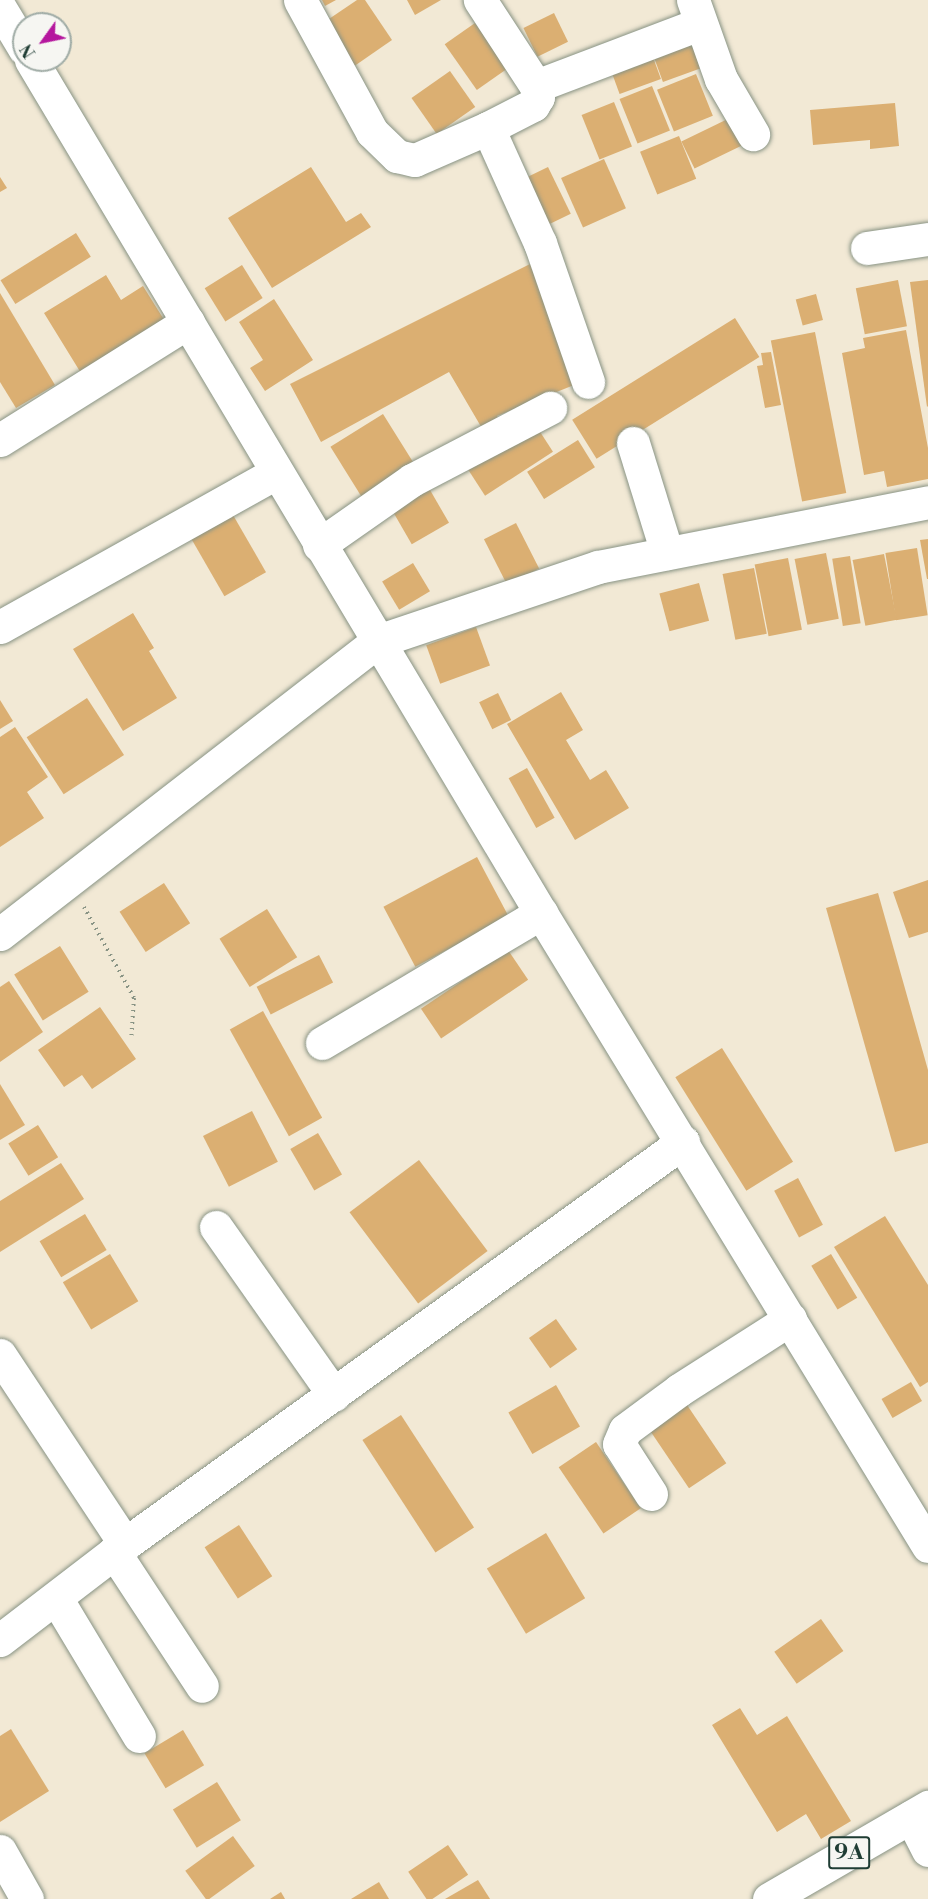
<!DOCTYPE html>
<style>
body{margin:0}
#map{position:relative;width:928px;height:1899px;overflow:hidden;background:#f2e9d5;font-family:"Libre Bodoni",serif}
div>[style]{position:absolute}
.building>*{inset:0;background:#dbaf72;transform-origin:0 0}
.path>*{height:4px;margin-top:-2px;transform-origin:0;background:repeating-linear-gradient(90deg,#889384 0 1.5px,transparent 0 6px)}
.roads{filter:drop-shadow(0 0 2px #889384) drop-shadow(0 0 2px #889384)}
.minor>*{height:33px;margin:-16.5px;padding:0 16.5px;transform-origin:16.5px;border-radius:16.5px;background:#fff}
.major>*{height:33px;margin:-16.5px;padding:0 16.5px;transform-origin:16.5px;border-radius:16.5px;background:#fff}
span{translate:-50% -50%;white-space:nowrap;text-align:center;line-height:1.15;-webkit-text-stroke:6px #f6f6f2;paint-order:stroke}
.shield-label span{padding:2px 4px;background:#f6f6f2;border:2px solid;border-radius:4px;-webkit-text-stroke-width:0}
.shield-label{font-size:22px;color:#1f3d34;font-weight:700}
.north{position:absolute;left:12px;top:12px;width:60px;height:60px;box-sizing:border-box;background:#f6f6f2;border:2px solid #a0aca6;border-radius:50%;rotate:237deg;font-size:16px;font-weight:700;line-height:24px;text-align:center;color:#1f3d34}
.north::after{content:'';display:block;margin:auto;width:21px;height:27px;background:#b5179e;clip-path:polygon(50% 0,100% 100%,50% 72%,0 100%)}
</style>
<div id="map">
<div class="building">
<div style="clip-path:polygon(322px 0,336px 0,325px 6px)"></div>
<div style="clip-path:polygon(357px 0,365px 0,392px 40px,353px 67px,323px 23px)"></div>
<div style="clip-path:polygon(407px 0,441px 0,415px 15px)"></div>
<div style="left:554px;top:13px;width:32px;height:34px;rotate:64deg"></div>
<div style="left:475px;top:23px;width:56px;height:37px;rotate:55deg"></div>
<div style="left:693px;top:36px;width:33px;height:44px;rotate:70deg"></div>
<div style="left:650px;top:49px;width:32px;height:44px;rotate:70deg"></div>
<div style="left:450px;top:71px;width:44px;height:47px;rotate:55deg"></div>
<div style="left:696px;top:74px;width:45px;height:42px;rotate:68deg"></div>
<div style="left:652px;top:86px;width:48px;height:35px;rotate:68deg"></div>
<div style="left:614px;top:102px;width:48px;height:35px;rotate:68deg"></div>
<div style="clip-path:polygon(895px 103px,899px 146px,870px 149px,870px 140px,813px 145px,810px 110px)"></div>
<div style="left:738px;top:114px;width:30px;height:63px;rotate:64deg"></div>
<div style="left:679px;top:136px;width:46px;height:42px;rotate:68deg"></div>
<div style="left:604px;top:159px;width:54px;height:47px;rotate:66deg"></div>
<div style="clip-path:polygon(311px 167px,346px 222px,361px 213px,371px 227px,272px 288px,228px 218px)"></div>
<div style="left:548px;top:167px;width:52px;height:35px;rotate:64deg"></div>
<div style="clip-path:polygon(0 177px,7px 188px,0 192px)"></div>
<div style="left:76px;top:233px;width:28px;height:89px;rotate:58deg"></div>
<div style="clip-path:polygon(534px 262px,579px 383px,497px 416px,500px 421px,483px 430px,449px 372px,321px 442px,290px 384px)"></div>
<div style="left:242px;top:265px;width:39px;height:44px;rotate:58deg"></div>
<div style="clip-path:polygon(106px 275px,121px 300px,143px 286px,168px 326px,84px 378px,44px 313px)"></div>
<div style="left:898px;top:280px;width:47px;height:43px;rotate:79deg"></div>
<div style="clip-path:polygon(928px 280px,928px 406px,927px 407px,910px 282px)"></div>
<div style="clip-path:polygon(0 293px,55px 385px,16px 408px,0 382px)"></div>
<div style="left:816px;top:294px;width:27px;height:21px;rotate:75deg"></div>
<div style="clip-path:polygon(274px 299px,313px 360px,265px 391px,250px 368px,263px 360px,239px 322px)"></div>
<div style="left:735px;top:318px;width:46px;height:192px;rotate:58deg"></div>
<div style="clip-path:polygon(906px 330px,928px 448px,928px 479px,887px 487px,884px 471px,864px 475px,842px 353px,865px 348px,863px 338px)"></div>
<div style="left:815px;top:332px;width:164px;height:45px;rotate:79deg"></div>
<div style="clip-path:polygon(771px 352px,781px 405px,765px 408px,757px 366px,763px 365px,761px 353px)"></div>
<div style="left:383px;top:414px;width:62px;height:62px;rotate:58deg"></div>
<div style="left:535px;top:424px;width:33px;height:81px;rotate:57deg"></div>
<div style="left:578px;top:440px;width:32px;height:60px;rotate:58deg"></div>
<div style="left:426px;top:483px;width:46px;height:43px;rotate:60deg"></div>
<div style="left:233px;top:515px;width:66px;height:48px;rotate:60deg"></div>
<div style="left:516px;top:523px;width:51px;height:36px;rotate:63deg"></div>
<div style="clip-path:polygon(928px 539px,928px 579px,927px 579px,920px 540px)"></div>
<div style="left:917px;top:548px;width:68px;height:32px;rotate:81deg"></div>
<div style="left:826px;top:553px;width:67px;height:32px;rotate:79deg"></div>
<div style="left:884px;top:554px;width:67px;height:32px;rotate:79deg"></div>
<div style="left:850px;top:556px;width:68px;height:18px;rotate:81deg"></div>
<div style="left:788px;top:558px;width:73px;height:34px;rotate:79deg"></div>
<div style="left:413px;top:563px;width:33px;height:36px;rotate:59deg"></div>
<div style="left:754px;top:568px;width:67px;height:32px;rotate:79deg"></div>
<div style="left:699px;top:583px;width:39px;height:41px;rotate:75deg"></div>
<div style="clip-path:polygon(133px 613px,154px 648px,149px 651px,177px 698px,123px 731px,73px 649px)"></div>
<div style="left:476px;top:627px;width:41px;height:53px;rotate:70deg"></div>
<div style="clip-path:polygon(561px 692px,583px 730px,566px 740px,590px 780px,606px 770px,629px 808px,575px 840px,507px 724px)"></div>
<div style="left:498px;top:693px;width:30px;height:21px;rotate:64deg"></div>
<div style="left:87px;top:698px;width:68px;height:72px;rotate:57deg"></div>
<div style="clip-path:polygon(0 700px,13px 721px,0 729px)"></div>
<div style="clip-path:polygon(15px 727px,48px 777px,27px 792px,44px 818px,0 847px,0 737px)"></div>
<div style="left:527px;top:768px;width:57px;height:21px;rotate:61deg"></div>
<div style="left:477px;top:857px;width:68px;height:106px;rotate:62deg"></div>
<div style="clip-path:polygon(928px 880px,928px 932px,909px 938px,893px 892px)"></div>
<div style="left:164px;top:883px;width:48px;height:53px;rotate:57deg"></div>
<div style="clip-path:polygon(878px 893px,928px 1070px,928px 1143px,895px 1152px,826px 908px)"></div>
<div style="left:267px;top:909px;width:57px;height:56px;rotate:58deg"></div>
<div style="left:60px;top:946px;width:54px;height:54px;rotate:58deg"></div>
<div style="left:508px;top:950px;width:36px;height:105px;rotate:56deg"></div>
<div style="left:319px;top:955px;width:31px;height:70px;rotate:63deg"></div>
<div style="clip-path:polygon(9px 981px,43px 1032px,0 1062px,0 987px)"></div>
<div style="clip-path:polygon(100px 1007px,136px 1059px,92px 1089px,82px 1075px,64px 1087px,38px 1050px)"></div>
<div style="left:263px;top:1011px;width:122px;height:38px;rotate:61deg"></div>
<div style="left:722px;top:1048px;width:134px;height:55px;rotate:58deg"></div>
<div style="clip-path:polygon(0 1084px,25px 1125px,0 1140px)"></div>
<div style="left:252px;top:1111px;width:57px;height:55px;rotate:63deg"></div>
<div style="left:38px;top:1125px;width:38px;height:35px;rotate:58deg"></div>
<div style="left:318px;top:1133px;width:48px;height:32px;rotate:60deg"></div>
<div style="left:419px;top:1160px;width:114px;height:87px;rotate:53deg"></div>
<div style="clip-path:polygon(61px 1163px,84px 1199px,0 1252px,0 1201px)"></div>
<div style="left:798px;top:1178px;width:53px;height:27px;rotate:62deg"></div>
<div style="left:85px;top:1214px;width:42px;height:53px;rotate:59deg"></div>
<div style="clip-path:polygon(885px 1216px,928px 1285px,928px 1382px,920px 1387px,834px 1247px)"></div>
<div style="left:110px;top:1254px;width:55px;height:55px;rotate:59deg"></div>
<div style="left:831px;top:1254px;width:51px;height:23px;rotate:59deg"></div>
<div style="left:556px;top:1319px;width:37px;height:33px;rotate:55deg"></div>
<div style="left:911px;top:1382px;width:22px;height:34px;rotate:60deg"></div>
<div style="left:556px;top:1385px;width:48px;height:55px;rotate:60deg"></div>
<div style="left:681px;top:1396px;width:81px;height:45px;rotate:56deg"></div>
<div style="left:401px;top:1415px;width:134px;height:46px;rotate:57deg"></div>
<div style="left:596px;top:1442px;width:80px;height:45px;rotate:56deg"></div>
<div style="left:239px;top:1525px;width:61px;height:41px;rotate:57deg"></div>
<div style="left:546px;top:1533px;width:76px;height:69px;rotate:59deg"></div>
<div style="left:821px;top:1619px;width:39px;height:57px;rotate:55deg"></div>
<div style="clip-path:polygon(740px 1708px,757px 1735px,787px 1716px,851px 1821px,821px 1839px,806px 1814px,777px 1832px,712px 1725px)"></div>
<div style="clip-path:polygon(11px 1729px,49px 1791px,0 1822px,0 1736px)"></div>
<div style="left:183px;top:1730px;width:41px;height:45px;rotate:59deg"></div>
<div style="left:217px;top:1782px;width:45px;height:52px;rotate:58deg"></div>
<div style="left:233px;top:1836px;width:37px;height:59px;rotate:54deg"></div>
<div style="left:448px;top:1845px;width:36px;height:48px;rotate:56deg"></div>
<div style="clip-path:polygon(478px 1880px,490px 1899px,445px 1899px)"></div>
<div style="clip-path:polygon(379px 1882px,389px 1899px,351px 1899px)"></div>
<div style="clip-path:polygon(281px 1892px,285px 1899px,270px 1899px)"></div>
</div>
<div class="path">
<div style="left:84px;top:907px;width:104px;rotate:61.2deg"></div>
<div style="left:134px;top:998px;width:39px;rotate:94deg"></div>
</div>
<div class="roads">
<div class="minor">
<div style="left:300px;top:0;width:150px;rotate:61.4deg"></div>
<div style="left:372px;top:132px;width:35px;rotate:44deg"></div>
<div style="left:397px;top:156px;width:18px;rotate:13deg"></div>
<div style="left:415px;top:160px;width:80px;rotate:-23.7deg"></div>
<div style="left:488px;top:128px;width:51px;rotate:-27.1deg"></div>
<div style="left:533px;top:105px;width:9px;rotate:-58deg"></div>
<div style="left:538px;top:97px;width:11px;rotate:-100deg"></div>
<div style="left:536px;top:86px;width:103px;rotate:-123.1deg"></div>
<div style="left:693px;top:0;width:84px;rotate:70.5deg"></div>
<div style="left:721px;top:79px;width:64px;rotate:59.8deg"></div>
<div style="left:0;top:8px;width:47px;rotate:59deg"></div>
<div style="left:31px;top:60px;width:994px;rotate:59.13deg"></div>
<div style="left:541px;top:913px;width:742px;rotate:58.56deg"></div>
<div style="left:536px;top:86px;width:174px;rotate:-20.8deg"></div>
<div style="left:488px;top:128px;width:126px;rotate:65.7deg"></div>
<div style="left:540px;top:243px;width:147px;rotate:70.9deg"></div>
<div style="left:867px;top:248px;width:62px;rotate:-8.4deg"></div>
<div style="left:0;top:440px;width:222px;rotate:-32.1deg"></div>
<div style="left:633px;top:443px;width:115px;rotate:72.8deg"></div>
<div style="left:319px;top:545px;width:113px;rotate:-35deg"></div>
<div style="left:412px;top:480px;width:156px;rotate:-27.6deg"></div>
<div style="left:0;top:627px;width:317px;rotate:-29.2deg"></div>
<div style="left:0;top:934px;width:478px;rotate:-37.8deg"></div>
<div style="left:378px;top:641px;width:232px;rotate:-18.6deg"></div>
<div style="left:598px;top:567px;width:336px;rotate:-11.1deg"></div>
<div style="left:322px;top:1043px;width:255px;rotate:-30.7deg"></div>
<div style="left:216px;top:1227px;width:205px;rotate:54.9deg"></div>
<div style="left:0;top:1355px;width:227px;rotate:56.5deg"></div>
<div style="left:651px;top:1494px;width:59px;rotate:-122.6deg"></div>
<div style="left:619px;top:1444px;width:15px;rotate:-67deg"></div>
<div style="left:625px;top:1430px;width:67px;rotate:-36.5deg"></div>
<div style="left:679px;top:1390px;width:132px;rotate:-32.6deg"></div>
<div style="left:114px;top:1552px;width:160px;rotate:56.7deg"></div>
<div style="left:56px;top:1598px;width:161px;rotate:59deg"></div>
<div style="left:0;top:1640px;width:158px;rotate:-37.5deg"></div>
<div style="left:125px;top:1544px;width:688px;rotate:-35.77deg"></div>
<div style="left:911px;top:1817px;width:37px;rotate:63deg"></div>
<div style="left:0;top:1851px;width:55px;rotate:60.6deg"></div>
</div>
<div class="major">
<div style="left:769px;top:1899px;width:184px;rotate:-30.1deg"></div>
</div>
</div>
<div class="shield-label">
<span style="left:849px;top:1853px">9A</span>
</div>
<div class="north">N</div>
</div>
